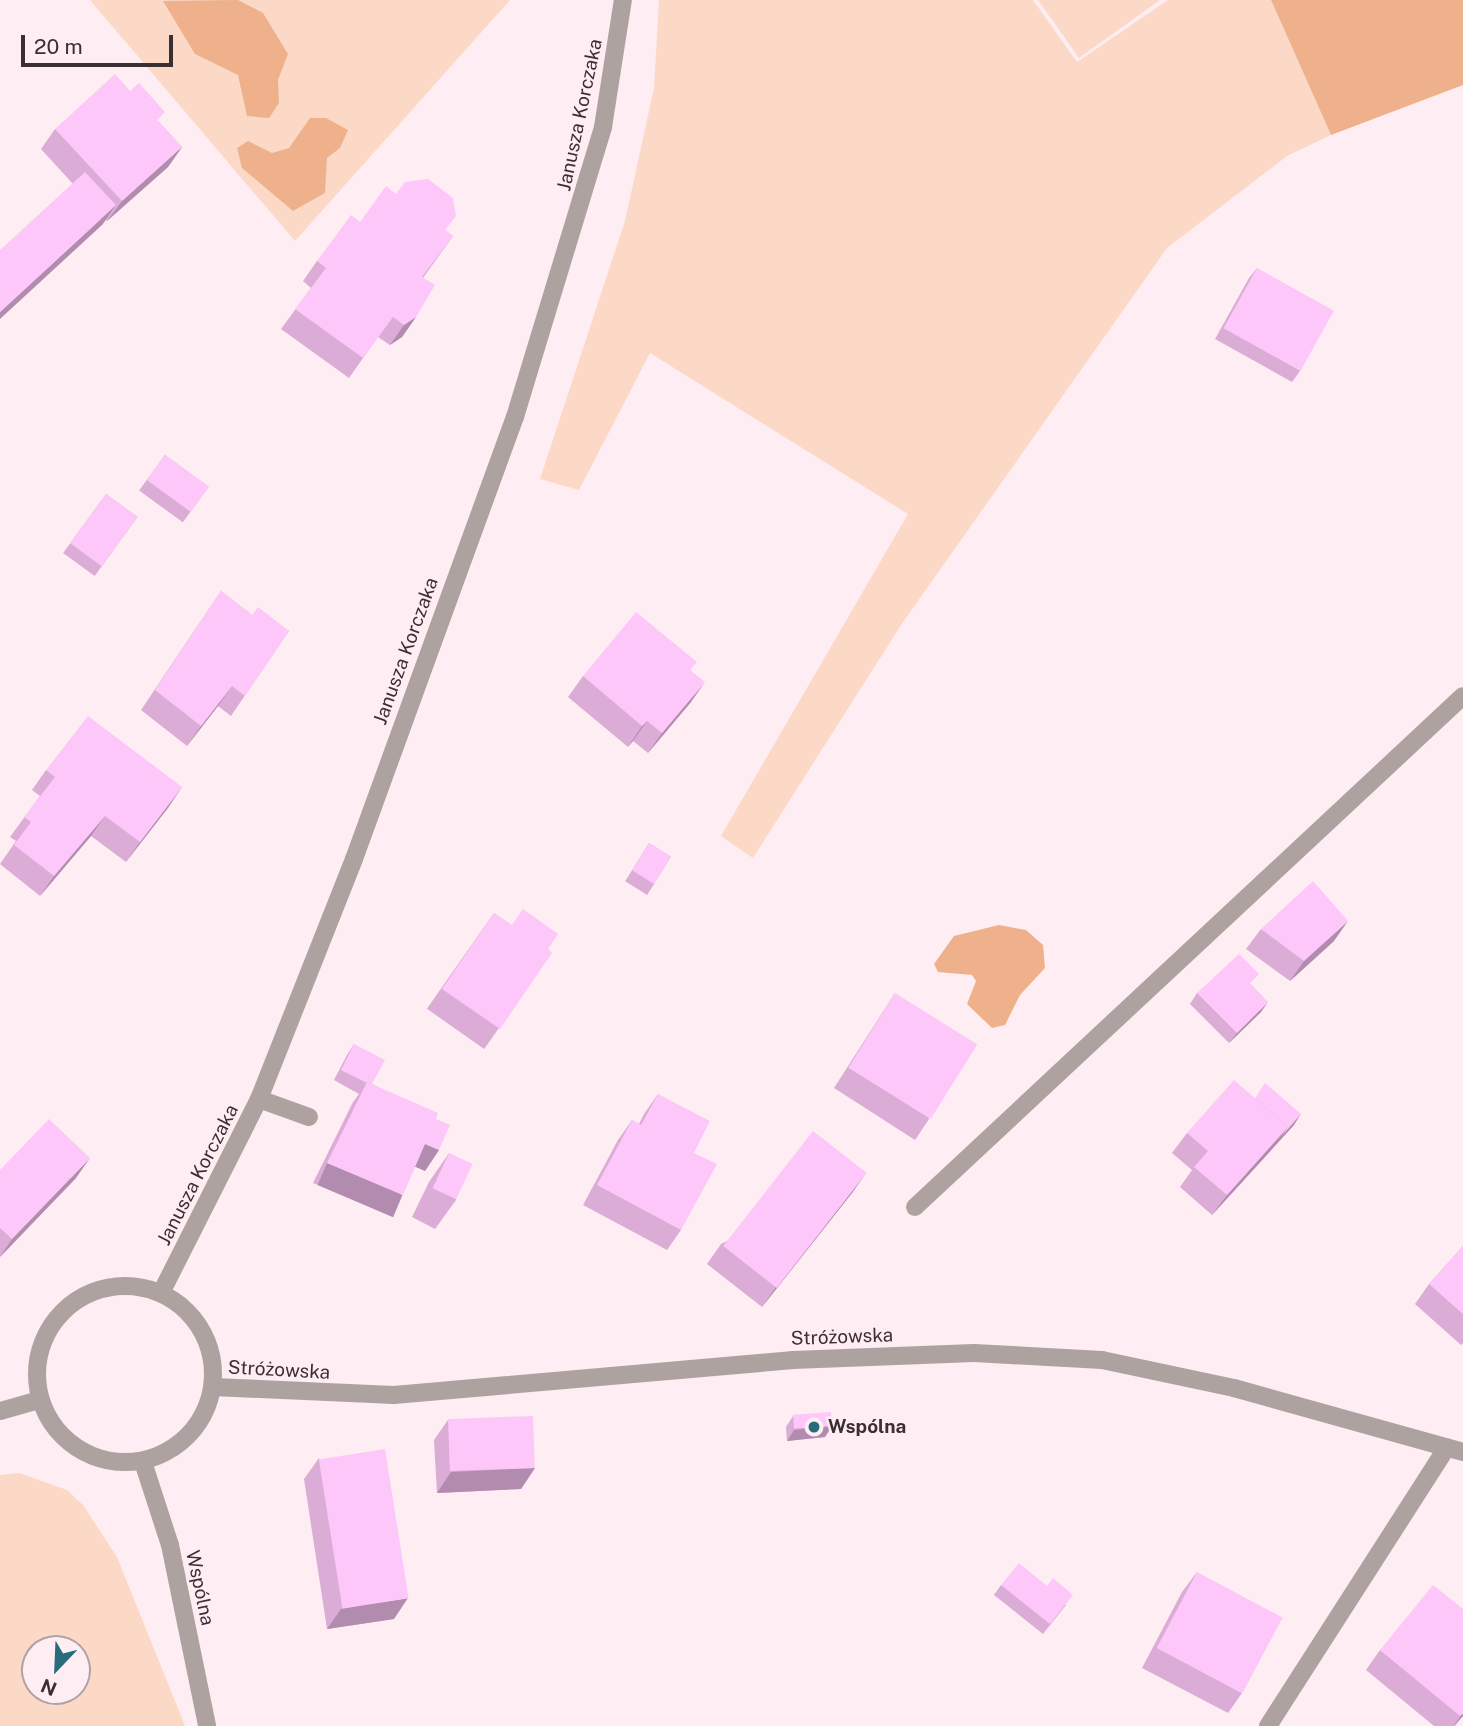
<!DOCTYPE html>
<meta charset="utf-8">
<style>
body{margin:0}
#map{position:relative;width:1463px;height:1726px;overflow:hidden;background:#feedf2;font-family:"Public Sans",sans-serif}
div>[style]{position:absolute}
.green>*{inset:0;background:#fbd9c6}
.forest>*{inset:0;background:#eeb18b}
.service>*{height:18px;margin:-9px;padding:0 9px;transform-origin:9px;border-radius:9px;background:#aea2a1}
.minor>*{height:18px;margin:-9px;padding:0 9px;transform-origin:9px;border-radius:9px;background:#aea2a1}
.tertiary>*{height:18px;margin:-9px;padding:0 9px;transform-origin:9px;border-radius:9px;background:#aea2a1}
.tertiary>.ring{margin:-9px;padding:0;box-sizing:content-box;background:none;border:18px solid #aea2a1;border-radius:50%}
.wall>*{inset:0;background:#daacd6;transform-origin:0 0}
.shaded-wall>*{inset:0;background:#b18cae;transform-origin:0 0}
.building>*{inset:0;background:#fdc8f9;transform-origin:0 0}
.dots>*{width:19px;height:19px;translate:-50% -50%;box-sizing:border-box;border:4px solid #feedf2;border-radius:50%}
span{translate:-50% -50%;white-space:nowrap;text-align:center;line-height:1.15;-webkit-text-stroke:5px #feedf2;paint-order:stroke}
.street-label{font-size:19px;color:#3a3033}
.poi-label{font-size:19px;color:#3a3033;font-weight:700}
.left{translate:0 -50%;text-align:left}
.north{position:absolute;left:21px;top:1635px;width:70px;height:70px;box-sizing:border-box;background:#feedf2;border:2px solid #b0a1a6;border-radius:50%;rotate:203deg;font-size:19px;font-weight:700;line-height:28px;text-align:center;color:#3a3033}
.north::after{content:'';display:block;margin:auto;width:24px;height:32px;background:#276b7c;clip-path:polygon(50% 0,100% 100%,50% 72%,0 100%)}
.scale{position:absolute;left:21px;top:35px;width:152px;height:32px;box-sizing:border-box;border:4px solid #3a3033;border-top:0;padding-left:9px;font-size:21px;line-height:24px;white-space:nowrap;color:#3a3033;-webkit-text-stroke:5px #feedf2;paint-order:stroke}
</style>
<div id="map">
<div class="green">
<div style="clip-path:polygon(90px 0,510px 0,295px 241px)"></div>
<div style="clip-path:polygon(659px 0,1033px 0,1077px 62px,1168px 0,1271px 0,1331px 135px,1287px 156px,1167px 248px,901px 625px,753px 858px,721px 836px,908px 514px,650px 353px,579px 490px,540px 479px,625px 221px,654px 88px)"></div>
<div style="clip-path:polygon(1038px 0,1160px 0,1079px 58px)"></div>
<div style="clip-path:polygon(evenodd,19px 1473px,67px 1490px,83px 1505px,117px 1557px,185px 1726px,0 1726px,0 1475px,19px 1473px,35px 1649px,77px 1649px,77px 1691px,35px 1691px,35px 1649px)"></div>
</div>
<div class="forest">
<div style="clip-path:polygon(238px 0,263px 13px,288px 54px,278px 80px,279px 103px,269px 118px,247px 116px,238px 75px,195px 54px,163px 1px)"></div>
<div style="clip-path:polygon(1271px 0,1463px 0,1463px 85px,1331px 135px)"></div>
<div style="clip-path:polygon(310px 118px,326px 118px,348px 130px,340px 148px,327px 158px,325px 193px,293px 211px,242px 168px,237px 148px,248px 141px,272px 153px,289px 148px)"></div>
<div style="clip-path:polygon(999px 925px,1026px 930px,1043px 945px,1045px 968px,1020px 995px,1005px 1025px,992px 1028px,967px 1004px,976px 981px,972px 975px,938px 972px,934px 964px,954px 936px)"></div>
</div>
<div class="service">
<div style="left:259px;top:1099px;width:53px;rotate:19.8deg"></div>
<div style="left:915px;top:1207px;width:749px;rotate:-43deg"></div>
<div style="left:1268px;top:1726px;width:331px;rotate:-57.3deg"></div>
</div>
<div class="minor">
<div style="left:143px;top:1462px;width:87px;rotate:72deg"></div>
<div style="left:170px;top:1545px;width:185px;rotate:78.4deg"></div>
</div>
<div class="tertiary">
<div class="ring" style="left:37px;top:1286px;width:158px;height:158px"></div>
<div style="left:161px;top:1293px;width:217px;rotate:-63.2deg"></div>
<div style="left:259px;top:1099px;width:258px;rotate:-68.4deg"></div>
<div style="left:354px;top:859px;width:470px;rotate:-70deg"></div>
<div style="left:515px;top:417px;width:303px;rotate:-73.1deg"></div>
<div style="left:603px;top:127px;width:129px;rotate:-81.1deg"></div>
<div style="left:213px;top:1387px;width:181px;rotate:2.5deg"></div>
<div style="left:394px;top:1395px;width:401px;rotate:-5deg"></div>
<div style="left:793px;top:1360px;width:181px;rotate:-2.2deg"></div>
<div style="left:974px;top:1353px;width:128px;rotate:3.1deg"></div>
<div style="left:1102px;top:1360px;width:135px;rotate:12deg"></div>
<div style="left:1234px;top:1388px;width:238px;rotate:15.6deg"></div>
<div style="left:0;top:1411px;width:41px;rotate:-15.8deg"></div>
</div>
<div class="wall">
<div style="clip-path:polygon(159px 122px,182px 147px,168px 167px,107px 221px,106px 220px,102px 225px,73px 184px,41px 149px,55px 129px)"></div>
<div style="clip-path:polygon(360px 222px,446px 231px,453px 236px,423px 278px,416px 317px,402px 337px,390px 345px,378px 337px,349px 378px,281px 329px,311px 288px,303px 281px,317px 261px)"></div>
<div style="clip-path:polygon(1257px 268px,1300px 371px,1292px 382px,1215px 339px,1249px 278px)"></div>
<div style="left:165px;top:455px;width:54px;height:44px;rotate:36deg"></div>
<div style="left:106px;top:494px;width:39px;height:73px;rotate:36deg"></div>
<div style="clip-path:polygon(221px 591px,252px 615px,289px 631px,231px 716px,218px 706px,187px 746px,141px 710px)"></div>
<div style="clip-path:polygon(691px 670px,691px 702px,648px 753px,633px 741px,628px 747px,568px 697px,583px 676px)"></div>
<div style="clip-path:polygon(46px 770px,182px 787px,126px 862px,91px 836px,40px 896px,0 864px,16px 841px,10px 837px,40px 796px,32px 790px)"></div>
<div style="left:649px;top:843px;width:26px;height:45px;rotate:32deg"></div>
<div style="left:494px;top:913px;width:70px;height:117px;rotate:35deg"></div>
<div style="clip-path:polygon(1261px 929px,1334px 941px,1290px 981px,1246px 949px)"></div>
<div style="clip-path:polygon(1252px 985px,1261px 1012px,1229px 1043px,1190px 1004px,1197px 993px)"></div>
<div style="clip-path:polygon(895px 993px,929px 1119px,915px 1140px,834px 1088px)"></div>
<div style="clip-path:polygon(354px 1044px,372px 1084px,436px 1119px,439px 1150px,425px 1171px,415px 1166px,389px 1215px,313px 1183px,353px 1102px,359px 1094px,334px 1080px,347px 1055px)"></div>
<div style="clip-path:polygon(658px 1094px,694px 1153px,681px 1230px,667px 1250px,583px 1205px,618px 1140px,632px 1120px,639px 1124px,644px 1114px)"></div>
<div style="clip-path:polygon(1255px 1098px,1294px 1125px,1212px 1215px,1180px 1187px,1192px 1170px,1172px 1153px,1187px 1133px)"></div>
<div style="clip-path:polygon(449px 1153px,456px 1200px,435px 1229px,412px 1217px,429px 1182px)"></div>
<div style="clip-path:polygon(0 1170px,76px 1178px,0 1257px)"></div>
<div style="clip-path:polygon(866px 1173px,852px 1193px,762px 1307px,707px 1264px,721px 1244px)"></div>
<div style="clip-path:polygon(1463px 1246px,1463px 1343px,1461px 1345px,1415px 1304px,1429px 1284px)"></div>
<div style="clip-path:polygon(793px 1416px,832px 1426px,825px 1437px,787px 1441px,786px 1427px)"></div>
<div style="clip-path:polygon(448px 1420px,535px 1468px,521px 1489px,437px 1493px,434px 1440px)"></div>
<div style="clip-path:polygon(319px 1458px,394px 1619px,327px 1629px,304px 1479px)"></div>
<div style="clip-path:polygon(1197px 1572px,1242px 1693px,1228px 1713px,1142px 1668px,1182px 1592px)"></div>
<div style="clip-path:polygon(1001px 1585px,1066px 1605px,1043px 1634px,994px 1595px)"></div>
<div style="clip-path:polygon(1380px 1650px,1463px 1716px,1455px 1726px,1434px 1726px,1366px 1670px)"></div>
</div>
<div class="shaded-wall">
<div style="clip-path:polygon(182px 147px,168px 167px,107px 221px,122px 201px)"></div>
<div style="clip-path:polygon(116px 205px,102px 225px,0 319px,0 312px)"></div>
<div style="clip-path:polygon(416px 317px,402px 337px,390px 345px,404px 325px)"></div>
<div style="clip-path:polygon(705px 682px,691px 702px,648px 753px,662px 733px)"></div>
<div style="clip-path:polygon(232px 686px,218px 706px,187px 746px,201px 726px)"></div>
<div style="clip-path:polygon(647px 721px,633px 741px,628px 747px,642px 726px)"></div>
<div style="clip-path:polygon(182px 787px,168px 808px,126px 862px,140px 842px)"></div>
<div style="clip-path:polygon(105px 816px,91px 836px,40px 896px,54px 876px)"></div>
<div style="clip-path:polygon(1348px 921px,1334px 941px,1290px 981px,1304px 961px)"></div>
<div style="clip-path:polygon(1268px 1002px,1261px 1012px,1229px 1043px,1237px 1033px)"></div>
<div style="clip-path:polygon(1301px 1114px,1294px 1125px,1212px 1215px,1227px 1195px,1288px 1127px)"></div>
<div style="clip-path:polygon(425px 1144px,439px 1150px,425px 1171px,411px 1165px)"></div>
<div style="clip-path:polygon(90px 1158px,76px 1178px,0 1257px,12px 1239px)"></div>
<div style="left:327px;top:1163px;width:82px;height:24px;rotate:23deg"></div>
<div style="clip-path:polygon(866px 1173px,852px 1193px,762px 1307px,776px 1287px)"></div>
<div style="clip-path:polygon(832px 1426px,825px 1437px,787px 1441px,794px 1430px)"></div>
<div style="clip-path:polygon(535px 1468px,521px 1489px,437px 1493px,451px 1472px)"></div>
<div style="clip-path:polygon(408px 1598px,394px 1619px,327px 1629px,341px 1609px)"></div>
<div style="clip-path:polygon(1463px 1713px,1463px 1716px,1453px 1726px)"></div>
</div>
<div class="building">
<div style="clip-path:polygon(115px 74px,130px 91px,139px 83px,165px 112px,157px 120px,182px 147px,122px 201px,55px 129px)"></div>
<div style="clip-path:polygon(85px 172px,116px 205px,0 312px,0 250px)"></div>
<div style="clip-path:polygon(428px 179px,453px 198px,456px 216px,445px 230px,453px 236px,422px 277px,435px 285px,416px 317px,404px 325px,393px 317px,363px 358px,295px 309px,326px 268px,317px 261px,351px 215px,360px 222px,386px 186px,396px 194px,405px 182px)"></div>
<div style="left:1257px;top:268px;width:88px;height:69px;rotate:29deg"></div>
<div style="left:165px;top:455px;width:54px;height:31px;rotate:36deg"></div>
<div style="left:106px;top:494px;width:39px;height:61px;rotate:36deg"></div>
<div style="clip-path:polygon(221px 591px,252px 615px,258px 607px,289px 631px,245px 696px,232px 686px,201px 726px,155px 690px)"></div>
<div style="clip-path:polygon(636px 612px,697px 662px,690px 670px,705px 682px,662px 733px,647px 721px,642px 726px,583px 676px)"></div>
<div style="clip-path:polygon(88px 716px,182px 787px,140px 842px,105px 816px,54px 876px,14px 845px,31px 822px,24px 817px,55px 777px,46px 770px)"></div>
<div style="left:649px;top:843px;width:26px;height:32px;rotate:32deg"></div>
<div style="clip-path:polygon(1313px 881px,1348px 921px,1304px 961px,1261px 929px)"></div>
<div style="clip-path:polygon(523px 909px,558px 934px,548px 949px,552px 953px,500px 1029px,442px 989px,494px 913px,512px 925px)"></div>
<div style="clip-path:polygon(1239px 954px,1259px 974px,1250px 983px,1268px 1002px,1237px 1033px,1197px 993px)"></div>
<div style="left:895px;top:993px;width:97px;height:88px;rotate:32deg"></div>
<div style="clip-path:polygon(354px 1044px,385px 1060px,372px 1084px,367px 1082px,367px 1083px,341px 1070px)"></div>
<div style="clip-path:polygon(1234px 1080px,1288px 1127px,1227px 1195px,1194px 1167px,1208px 1151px,1187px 1133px)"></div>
<div style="clip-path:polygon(367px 1082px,438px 1113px,436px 1119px,450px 1125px,439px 1150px,425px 1144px,403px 1195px,327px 1163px)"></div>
<div style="clip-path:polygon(1265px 1083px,1301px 1114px,1281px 1137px,1288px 1127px,1255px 1098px)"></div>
<div style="clip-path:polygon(658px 1094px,710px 1121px,694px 1153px,717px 1164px,681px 1230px,597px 1185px,632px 1120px,641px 1125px)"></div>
<div style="clip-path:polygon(49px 1119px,90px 1158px,12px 1239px,0 1228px,0 1170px)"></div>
<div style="left:813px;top:1131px;width:68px;height:146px;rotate:38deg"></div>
<div style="left:449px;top:1153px;width:26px;height:39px;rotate:25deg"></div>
<div style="clip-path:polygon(1463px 1246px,1463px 1314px,1429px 1284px)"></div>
<div style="left:831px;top:1412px;width:14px;height:38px;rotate:86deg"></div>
<div style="left:533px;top:1416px;width:52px;height:85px;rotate:88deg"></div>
<div style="left:385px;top:1449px;width:151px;height:67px;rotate:81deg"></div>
<div style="clip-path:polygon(1019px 1563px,1047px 1586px,1053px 1578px,1073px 1595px,1050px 1624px,1001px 1585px)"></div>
<div style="left:1197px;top:1572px;width:97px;height:86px;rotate:28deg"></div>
<div style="clip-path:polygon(1433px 1585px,1463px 1609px,1463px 1713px,1460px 1716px,1380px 1650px)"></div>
</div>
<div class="dots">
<div style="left:814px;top:1427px;background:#276b7c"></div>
</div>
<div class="street-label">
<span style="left:580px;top:115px;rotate:-78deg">Janusza Korczaka</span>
<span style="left:406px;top:651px;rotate:-70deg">Janusza Korczaka</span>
<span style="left:198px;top:1175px;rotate:-63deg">Janusza Korczaka</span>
<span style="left:842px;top:1337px;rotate:-2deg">Stróżowska</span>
<span style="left:279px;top:1370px;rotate:3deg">Stróżowska</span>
<span style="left:200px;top:1588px;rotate:78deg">Wspólna</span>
</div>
<div class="poi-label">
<span class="left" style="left:828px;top:1427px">Wspólna</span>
</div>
<div class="north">N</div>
<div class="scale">20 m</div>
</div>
